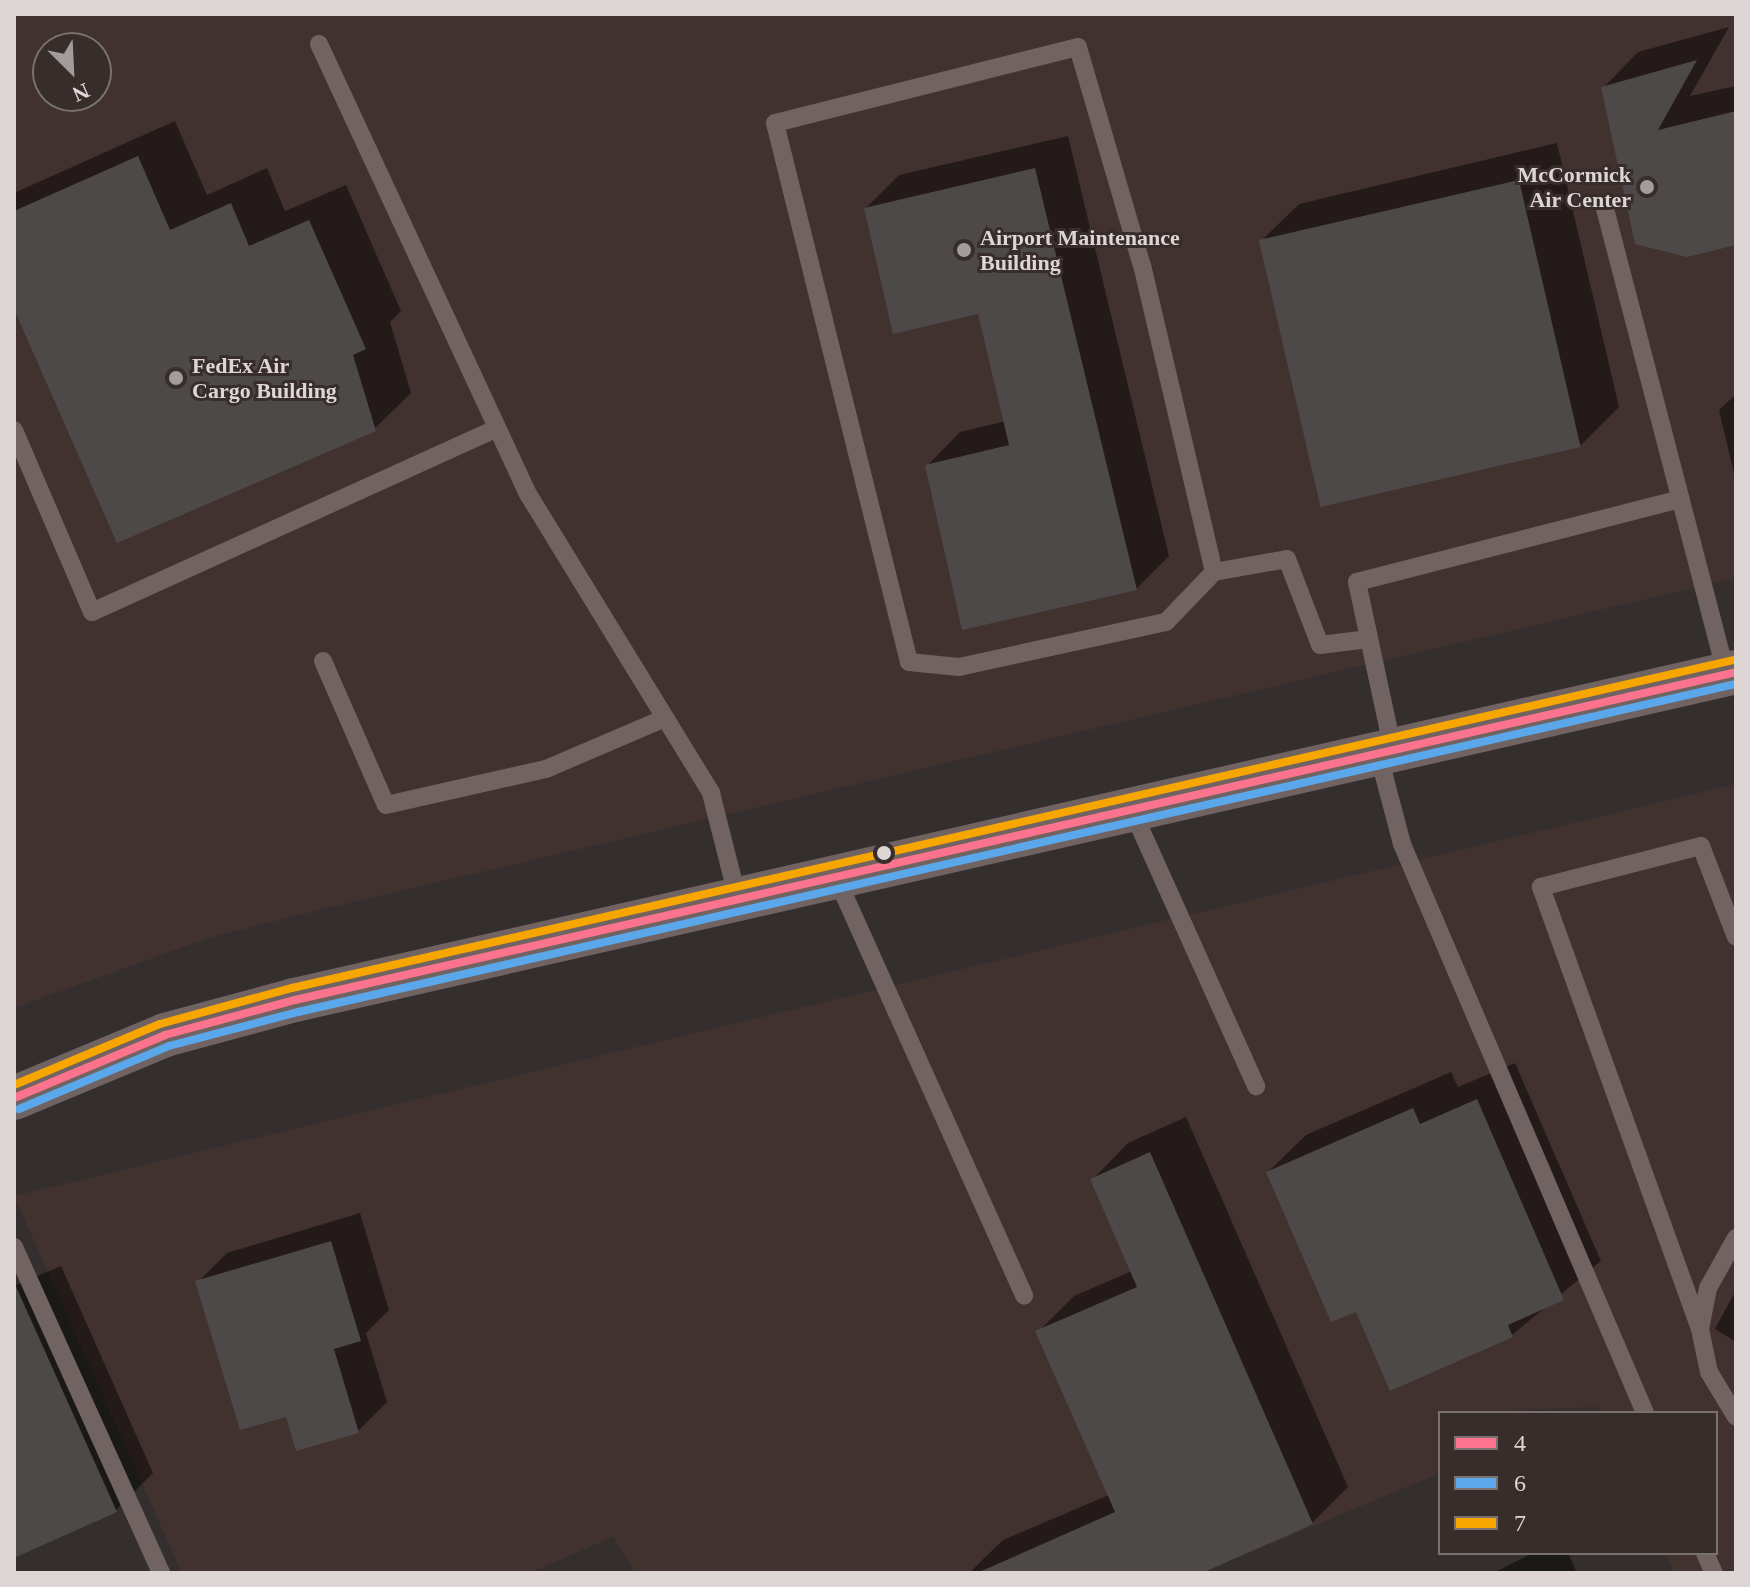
<!DOCTYPE html>
<style>
body{margin:0}
#map{position:relative;width:1750px;height:1587px;overflow:hidden;background:#342f2e;font-family:Georgia,serif}
div>[style]{position:absolute}
.built>*{inset:0;background:#42322f}
.shadow>*{inset:0;background:#0007}
.building>*{inset:0;background:#4d4948;transform-origin:0 0}
.lane>*{height:18px;margin:-9px;padding:0 9px;transform-origin:9px;border-radius:9px;background:#706361}
.primary>*{height:44px;margin:-22px;padding:0 22px;transform-origin:22px;border-radius:22px;background:#716361}
.bus-1>*{height:8px;margin:-4px;padding:0 4px;transform-origin:4px;border-radius:4px;background:#fc738d}
.bus-2>*{height:8px;margin:-4px;padding:0 4px;transform-origin:4px;border-radius:4px;background:#5aa8eb}
.bus-3>*{height:8px;margin:-4px;padding:0 4px;transform-origin:4px;border-radius:4px;background:#f7a600}
.dots>*{width:22px;height:22px;translate:-50% -50%;box-sizing:border-box;border:4px solid #372d2b;border-radius:50%}
span{translate:-50% -50%;white-space:nowrap;text-align:center;line-height:1.15;-webkit-text-stroke:6px #372d2b;paint-order:stroke}
.poi-label{font-size:22px;color:#ddd6d5;font-weight:700}
.right{translate:-100% -50%;text-align:right}
.left{translate:0 -50%;text-align:left}
.frame{position:absolute;inset:0;border:16px solid #ddd6d5;pointer-events:none}
.legend{position:absolute;left:1438px;top:1411px;width:280px;height:144px;box-sizing:border-box;background:#372d2b;border:2px solid #79716f;margin:0;padding:10px 14px;list-style:none;font-size:24px;color:#ddd6d5}
.legend li{display:flex;align-items:center;gap:16px;height:40px}
.legend b{width:40px;border:2px solid #79716f}
.north{position:absolute;left:32px;top:32px;width:80px;height:80px;box-sizing:border-box;background:#372d2b;border:2px solid #79716f;border-radius:50%;rotate:156deg;font-size:22px;font-weight:700;line-height:32px;text-align:center;color:#ddd6d5}
.north::after{content:'';display:block;margin:auto;width:28px;height:36px;background:#a29c9b;clip-path:polygon(50% 0,100% 100%,50% 72%,0 100%)}
</style>
<div id="map">
<div class="built">
<div style="clip-path:polygon(evenodd,14px 14px,1736px 14px,1736px 578px,340px 905px,208px 938px,14px 1008px,14px 14px,48px 48px,96px 48px,96px 96px,48px 96px,48px 48px)"></div>
<div style="clip-path:polygon(1736px 784px,1736px 1573px,1674px 1573px,1665px 1553px,1716px 1553px,1716px 1413px,1601px 1413px,1598px 1407px,1440px 1413px,1440px 1473px,1201px 1573px,635px 1573px,613px 1537px,529px 1573px,182px 1573px,14px 1196px)"></div>
</div>
<div class="shadow">
<div style="clip-path:polygon(1729px 27px,1690px 96px,1736px 86px,1736px 243px,1603px 88px,1638px 52px)"></div>
<div style="clip-path:polygon(175px 121px,207px 195px,267px 168px,285px 211px,346px 185px,401px 311px,390px 322px,411px 393px,374px 429px,14px 304px,14px 193px)"></div>
<div style="clip-path:polygon(1068px 136px,1169px 556px,1136px 589px,927px 466px,960px 432px,1006px 421px,979px 312px,866px 208px,899px 175px)"></div>
<div style="clip-path:polygon(1557px 143px,1619px 407px,1581px 445px,1261px 241px,1299px 204px)"></div>
<div style="clip-path:polygon(1736px 394px,1736px 482px,1719px 410px)"></div>
<div style="clip-path:polygon(1515px 1063px,1601px 1261px,1512px 1335px,1357px 1309px,1268px 1172px,1306px 1135px,1451px 1072px,1458px 1087px)"></div>
<div style="clip-path:polygon(1186px 1117px,1348px 1487px,1312px 1523px,1190px 1573px,969px 1573px,1003px 1540px,1109px 1495px,1038px 1332px,1074px 1296px,1132px 1271px,1092px 1180px,1128px 1143px)"></div>
<div style="clip-path:polygon(360px 1213px,389px 1310px,366px 1333px,387px 1402px,358px 1431px,287px 1414px,198px 1282px,227px 1253px)"></div>
<div style="clip-path:polygon(61px 1266px,153px 1473px,115px 1511px,14px 1556px,14px 1286px)"></div>
<div style="clip-path:polygon(1736px 1290px,1736px 1342px,1715px 1329px)"></div>
<div style="clip-path:polygon(1533px 1553px,1568px 1553px,1577px 1573px,1493px 1573px)"></div>
</div>
<div class="building">
<div style="clip-path:polygon(1697px 60px,1658px 130px,1736px 111px,1736px 245px,1687px 257px,1635px 244px,1601px 87px)"></div>
<div style="clip-path:polygon(138px 156px,170px 230px,231px 203px,249px 246px,309px 220px,366px 349px,353px 355px,376px 431px,117px 543px,14px 309px,14px 211px)"></div>
<div style="clip-path:polygon(1035px 168px,1137px 590px,962px 630px,925px 465px,1009px 445px,978px 314px,893px 334px,864px 208px)"></div>
<div style="left:1519px;top:180px;width:274px;height:267px;rotate:77deg"></div>
<div style="clip-path:polygon(1477px 1099px,1564px 1300px,1508px 1325px,1513px 1337px,1390px 1391px,1356px 1312px,1331px 1322px,1266px 1172px,1413px 1108px,1420px 1124px)"></div>
<div style="clip-path:polygon(1150px 1152px,1313px 1524px,1202px 1573px,977px 1573px,1115px 1512px,1035px 1331px,1137px 1287px,1090px 1179px)"></div>
<div style="clip-path:polygon(331px 1241px,361px 1341px,334px 1349px,359px 1433px,296px 1451px,286px 1417px,240px 1430px,195px 1281px)"></div>
<div style="clip-path:polygon(14px 1282px,117px 1512px,14px 1558px)"></div>
</div>
<div class="lane">
<div style="left:319px;top:44px;width:496px;rotate:65.1deg"></div>
<div style="left:528px;top:494px;width:351px;rotate:58.5deg"></div>
<div style="left:711px;top:793px;width:110px;rotate:75.8deg"></div>
<div style="left:1604px;top:205px;width:485px;rotate:75.4deg"></div>
<div style="left:14px;top:430px;width:198px;rotate:66.8deg"></div>
<div style="left:92px;top:612px;width:445px;rotate:-24.4deg"></div>
<div style="left:1214px;top:572px;width:314px;rotate:-103.2deg"></div>
<div style="left:1142px;top:266px;width:228px;rotate:-106.3deg"></div>
<div style="left:1078px;top:47px;width:312px;rotate:165.9deg"></div>
<div style="left:775px;top:123px;width:555px;rotate:76.04deg"></div>
<div style="left:909px;top:662px;width:50px;rotate:5.7deg"></div>
<div style="left:959px;top:667px;width:212px;rotate:-12.3deg"></div>
<div style="left:1166px;top:622px;width:69px;rotate:-46.2deg"></div>
<div style="left:1214px;top:572px;width:74px;rotate:-10.1deg"></div>
<div style="left:1287px;top:559px;width:92px;rotate:69deg"></div>
<div style="left:1320px;top:645px;width:49px;rotate:-7deg"></div>
<div style="left:323px;top:661px;width:157px;rotate:66.4deg"></div>
<div style="left:386px;top:805px;width:164px;rotate:-12.7deg"></div>
<div style="left:546px;top:769px;width:129px;rotate:-23.2deg"></div>
<div style="left:1393px;top:750px;width:172px;rotate:-102.1deg"></div>
<div style="left:1357px;top:582px;width:334px;rotate:-14.4deg"></div>
<div style="left:1378px;top:753px;width:94px;rotate:75.2deg"></div>
<div style="left:1402px;top:844px;width:619px;rotate:66.87deg"></div>
<div style="left:1132px;top:810px;width:303px;rotate:65.8deg"></div>
<div style="left:836px;top:877px;width:459px;rotate:65.8deg"></div>
<div style="left:1736px;top:1238px;width:57px;rotate:119.2deg"></div>
<div style="left:1708px;top:1288px;width:42px;rotate:101deg"></div>
<div style="left:1700px;top:1329px;width:44px;rotate:78.2deg"></div>
<div style="left:1709px;top:1372px;width:52px;rotate:59deg"></div>
<div style="left:14px;top:1247px;width:358px;rotate:65.7deg"></div>
<div style="left:1700px;top:1329px;width:470px;rotate:-109.8deg"></div>
<div style="left:1541px;top:887px;width:165px;rotate:-14.4deg"></div>
<div style="left:1701px;top:846px;width:97px;rotate:69deg"></div>
<div style="left:1705px;top:1553px;width:22px;rotate:66deg"></div>
</div>
<div class="primary">
<div style="left:14px;top:1098px;width:164px;rotate:-22.6deg"></div>
<div style="left:165px;top:1035px;width:135px;rotate:-15.1deg"></div>
<div style="left:295px;top:1000px;width:1478px;rotate:-12.82deg"></div>
</div>
<div class="bus-1">
<div style="left:14px;top:1098px;width:164px;rotate:-22.6deg"></div>
<div style="left:165px;top:1035px;width:135px;rotate:-15.1deg"></div>
<div style="left:295px;top:1000px;width:1478px;rotate:-12.82deg"></div>
</div>
<div class="bus-2">
<div style="left:19px;top:1109px;width:163px;rotate:-22.8deg"></div>
<div style="left:169px;top:1046px;width:133px;rotate:-14.8deg"></div>
<div style="left:298px;top:1012px;width:1475px;rotate:-12.85deg"></div>
</div>
<div class="bus-3">
<div style="left:14px;top:1085px;width:158px;rotate:-22.7deg"></div>
<div style="left:160px;top:1024px;width:137px;rotate:-15.3deg"></div>
<div style="left:292px;top:988px;width:1478px;rotate:-12.82deg"></div>
</div>
<div class="dots">
<div style="left:1647px;top:187px;background:#a29c9b"></div>
<div style="left:964px;top:250px;background:#a29c9b"></div>
<div style="left:176px;top:378px;background:#a29c9b"></div>
<div style="left:884px;top:853px;background:#ddd6d5"></div>
</div>
<div class="poi-label">
<span class="right" style="left:1631px;top:187px">McCormick<br>Air Center</span>
<span class="left" style="left:980px;top:250px">Airport Maintenance<br>Building</span>
<span class="left" style="left:192px;top:378px">FedEx Air<br>Cargo Building</span>
</div>
<div class="frame"></div>
<ul class="legend">
<li><b style="height:10px;background:#fc738d"></b>4</li>
<li><b style="height:10px;background:#5aa8eb"></b>6</li>
<li><b style="height:10px;background:#f7a600"></b>7</li>
</ul>
<div class="north">N</div>
</div>
